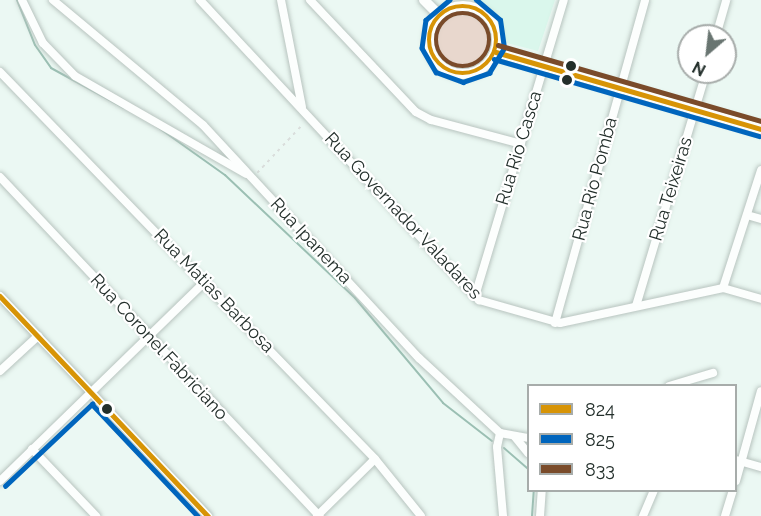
<!DOCTYPE html>
<style>
body{margin:0}
#map{position:relative;width:761px;height:516px;overflow:hidden;background:#ebf8f3;font-family:Raleway,sans-serif}
div>[style]{position:absolute}
.built>*{inset:0;background:#daf7ec}
.green>*{inset:0;background:#e8d7cd}
.round{border-radius:50%}
.stream>*{height:2px;margin:-1px;padding:0 1px;transform-origin:1px;border-radius:1px;background:#9bbfb3}
.path>*{height:1.5px;margin-top:-0.75px;transform-origin:0;background:repeating-linear-gradient(90deg,#d9dddb 0 3px,transparent 0 7.5px)}
.roads{filter:drop-shadow(0 0 2px #b8c4bf) drop-shadow(0 0 2px #b8c4bf)}
.street>*{height:8px;margin:-4px;padding:0 4px;transform-origin:4px;border-radius:4px;background:#fcfefd}
.secondary>*{height:10px;margin:-5px;padding:0 5px;transform-origin:5px;border-radius:5px;background:#fcfefd}
.secondary>.ring{margin:-5px;padding:0;box-sizing:content-box;background:none;border:10px solid #fcfefd;border-radius:50%}
.bus-1>*{height:4.5px;margin:-2.25px;padding:0 2.25px;transform-origin:2.25px;border-radius:2.25px;background:#d79406}
.bus-1>.ring{margin:-2.25px;padding:0;box-sizing:content-box;background:none;border:4.5px solid #d79406;border-radius:50%}
.bus-2>*{height:4.5px;margin:-2.25px;padding:0 2.25px;transform-origin:2.25px;border-radius:2.25px;background:#0065bd}
.bus-3>*{height:4.5px;margin:-2.25px;padding:0 2.25px;transform-origin:2.25px;border-radius:2.25px;background:#7a4b2a}
.bus-3>.ring{margin:-2.25px;padding:0;box-sizing:content-box;background:none;border:4.5px solid #7a4b2a;border-radius:50%}
.dots>*{width:16px;height:16px;translate:-50% -50%;box-sizing:border-box;border:3px solid #fff;border-radius:50%}
span{translate:-50% -50%;white-space:nowrap;text-align:center;line-height:1.15;-webkit-text-stroke:4.5px #fff;paint-order:stroke}
.street-label{font-size:18px;color:#232f2b}
.legend{position:absolute;left:527px;top:384px;width:210px;height:108px;box-sizing:border-box;background:#fff;border:2px solid #a7acaa;margin:0;padding:8px 10px;list-style:none;font-size:18px;color:#232f2b}
.legend li{display:flex;align-items:center;gap:12px;height:30px}
.legend b{width:30px;border:2px solid #a7acaa}
.north{position:absolute;left:677px;top:24px;width:60px;height:60px;box-sizing:border-box;background:#fff;border:2px solid #a7acaa;border-radius:50%;rotate:208deg;font-size:16px;font-weight:700;line-height:24px;text-align:center;color:#232f2b}
.north::after{content:'';display:block;margin:auto;width:21px;height:27px;background:#697571;clip-path:polygon(50% 0,100% 100%,50% 72%,0 100%)}
</style>
<div id="map">
<div class="built">
<div style="clip-path:polygon(472px 0,555px 0,538px 51px,503px 42px,492px 12px)"></div>
</div>
<div class="green">
<div class="round" style="left:436px;top:15px;width:52px;height:52px"></div>
</div>
<div class="stream">
<div style="left:17px;top:0;width:48px;rotate:68.2deg"></div>
<div style="left:35px;top:45px;width:28px;rotate:55deg"></div>
<div style="left:51px;top:68px;width:83px;rotate:28.7deg"></div>
<div style="left:152px;top:123px;width:90px;rotate:35.5deg"></div>
<div style="left:225px;top:175px;width:179px;rotate:43.4deg"></div>
<div style="left:355px;top:298px;width:137px;rotate:50deg"></div>
<div style="left:443px;top:403px;width:62px;rotate:37.8deg"></div>
<div style="left:504px;top:448px;width:32px;rotate:41deg"></div>
<div style="left:532px;top:516px;width:26px;rotate:-86deg"></div>
</div>
<div class="path">
<div style="left:257px;top:173px;width:67px;rotate:-46.8deg"></div>
</div>
<div class="roads">
<div class="street">
<div style="left:22px;top:0;width:48px;rotate:64deg"></div>
<div style="left:43px;top:43px;width:46px;rotate:45.9deg"></div>
<div style="left:75px;top:76px;width:197px;rotate:29.8deg"></div>
<div style="left:53px;top:0;width:195px;rotate:39.8deg"></div>
<div style="left:203px;top:125px;width:318px;rotate:47.2deg"></div>
<div style="left:419px;top:358px;width:110px;rotate:42.8deg"></div>
<div style="left:500px;top:433px;width:14px;rotate:102deg"></div>
<div style="left:497px;top:447px;width:69px;rotate:85deg"></div>
<div style="left:200px;top:0;width:410px;rotate:47.1deg"></div>
<div style="left:479px;top:300px;width:84px;rotate:15.9deg"></div>
<div style="left:560px;top:323px;width:167px;rotate:-12.1deg"></div>
<div style="left:723px;top:288px;width:40px;rotate:16deg"></div>
<div style="left:281px;top:0;width:109px;rotate:78.9deg"></div>
<div style="left:310px;top:0;width:154px;rotate:46.6deg"></div>
<div style="left:416px;top:112px;width:17px;rotate:28deg"></div>
<div style="left:431px;top:120px;width:93px;rotate:14.9deg"></div>
<div style="left:716px;top:36px;width:37px;rotate:-74deg"></div>
<div style="left:0;top:72px;width:539px;rotate:45.9deg"></div>
<div style="left:375px;top:459px;width:73px;rotate:51.1deg"></div>
<div style="left:0;top:177px;width:466px;rotate:46.7deg"></div>
<div style="left:747px;top:215px;width:15px;rotate:16deg"></div>
<div style="left:723px;top:288px;width:124px;rotate:-72.1deg"></div>
<div style="left:0;top:296px;width:303px;rotate:46.6deg"></div>
<div style="left:475px;top:296px;width:309px;rotate:-73.3deg"></div>
<div style="left:636px;top:306px;width:244px;rotate:-73.3deg"></div>
<div style="left:555px;top:323px;width:335px;rotate:-74.4deg"></div>
<div style="left:0;top:371px;width:52px;rotate:-42.6deg"></div>
<div style="left:669px;top:386px;width:46px;rotate:-16.5deg"></div>
<div style="left:500px;top:433px;width:28px;rotate:10deg"></div>
<div style="left:515px;top:437px;width:21px;rotate:51deg"></div>
<div style="left:32px;top:449px;width:93px;rotate:46.3deg"></div>
<div style="left:736px;top:460px;width:26px;rotate:16deg"></div>
<div style="left:0;top:481px;width:287px;rotate:-44.2deg"></div>
<div style="left:736px;top:481px;width:93px;rotate:-74.5deg"></div>
<div style="left:317px;top:516px;width:81px;rotate:-44.5deg"></div>
<div style="left:540px;top:516px;width:26px;rotate:-86deg"></div>
<div style="left:643px;top:516px;width:28px;rotate:-67deg"></div>
<div style="left:725px;top:516px;width:27px;rotate:-73deg"></div>
</div>
<div class="secondary">
<div style="left:424px;top:0;width:21px;rotate:45deg"></div>
<div class="ring" style="left:429px;top:6px;width:58px;height:58px"></div>
<div style="left:496px;top:52px;width:276px;rotate:16.2deg"></div>
</div>
</div>
<div class="bus-1">
<div class="ring" style="left:429px;top:6px;width:63.5px;height:63.5px"></div>
<div style="left:496px;top:52px;width:276px;rotate:16.2deg"></div>
<div style="left:0;top:296px;width:303px;rotate:46.6deg"></div>
</div>
<div class="bus-2">
<div style="left:450px;top:0;width:31px;rotate:140deg"></div>
<div style="left:426px;top:20px;width:28px;rotate:98deg"></div>
<div style="left:422px;top:48px;width:28px;rotate:60deg"></div>
<div style="left:436px;top:72px;width:29px;rotate:20deg"></div>
<div style="left:463px;top:82px;width:28px;rotate:-19deg"></div>
<div style="left:489px;top:73px;width:29px;rotate:-59deg"></div>
<div style="left:504px;top:48px;width:28px;rotate:-98deg"></div>
<div style="left:500px;top:20px;width:31px;rotate:-140deg"></div>
<div style="left:494px;top:59px;width:276px;rotate:16.2deg"></div>
<div style="left:5px;top:486px;width:120px;rotate:-43.3deg"></div>
<div style="left:92px;top:404px;width:154px;rotate:46.6deg"></div>
</div>
<div class="bus-3">
<div class="ring" style="left:436px;top:13px;width:49.5px;height:49.5px"></div>
<div style="left:498px;top:45px;width:274px;rotate:16.1deg"></div>
</div>
<div class="dots">
<div style="left:571px;top:66px;background:#232f2b"></div>
<div style="left:567px;top:80px;background:#232f2b"></div>
<div style="left:107px;top:409px;background:#232f2b"></div>
</div>
<div class="street-label">
<span style="left:519px;top:148px;rotate:-73deg">Rua Rio Casca</span>
<span style="left:595px;top:179px;rotate:-75deg">Rua Rio Pomba</span>
<span style="left:671px;top:189px;rotate:-73deg">Rua Teixeiras</span>
<span style="left:403px;top:216px;rotate:47deg">Rua Governador Valadares</span>
<span style="left:311px;top:241px;rotate:47deg">Rua Ipanema</span>
<span style="left:214px;top:291px;rotate:46deg">Rua Matias Barbosa</span>
<span style="left:159px;top:347px;rotate:47deg">Rua Coronel Fabriciano</span>
</div>
<ul class="legend">
<li><b style="height:8px;background:#d79406"></b>824</li>
<li><b style="height:8px;background:#0065bd"></b>825</li>
<li><b style="height:8px;background:#7a4b2a"></b>833</li>
</ul>
<div class="north">N</div>
</div>
